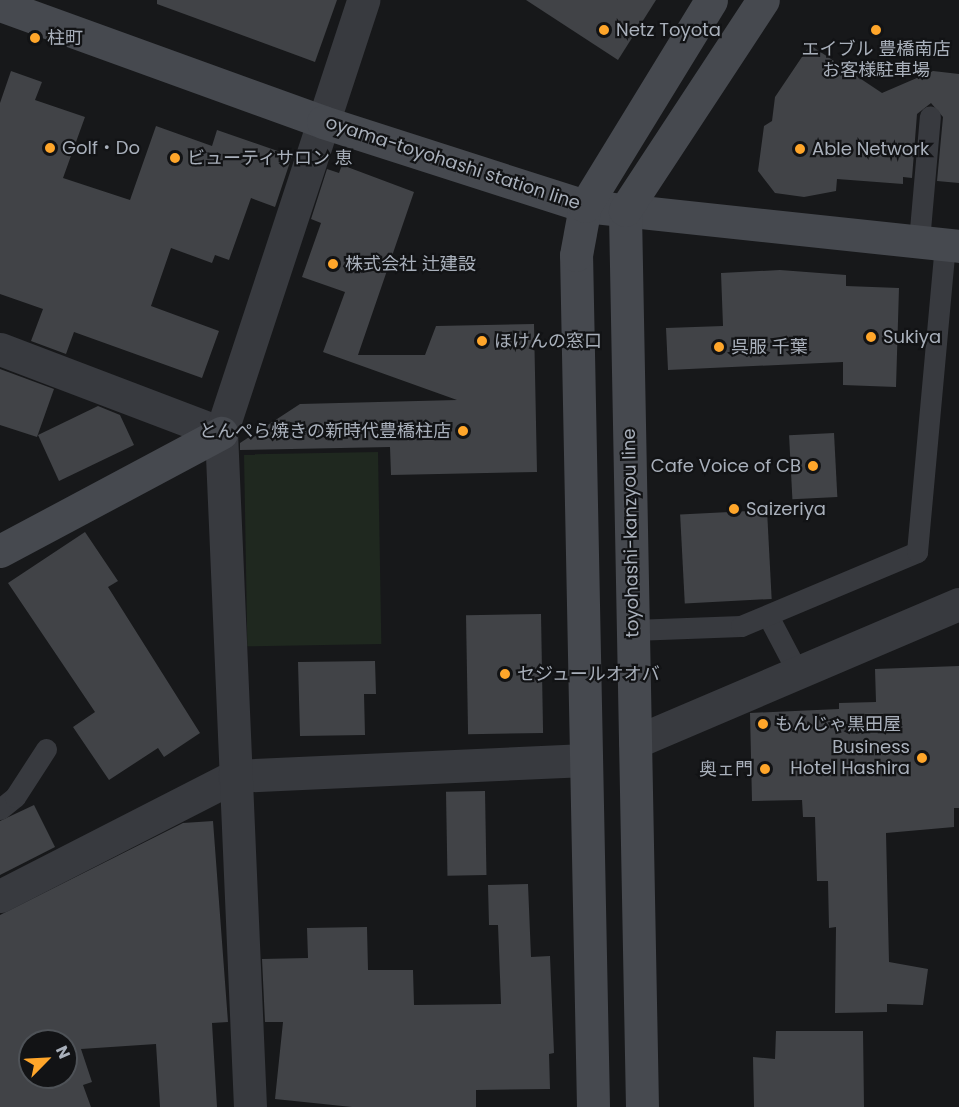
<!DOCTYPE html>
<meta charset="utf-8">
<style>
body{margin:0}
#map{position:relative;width:959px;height:1107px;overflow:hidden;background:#17181a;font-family:Poppins,"Noto Sans JP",sans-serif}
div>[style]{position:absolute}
.green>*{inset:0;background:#1f281f;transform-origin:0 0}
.building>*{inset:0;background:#414347;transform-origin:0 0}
.lane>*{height:21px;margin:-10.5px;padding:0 10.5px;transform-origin:10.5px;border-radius:10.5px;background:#383a3f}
.street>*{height:33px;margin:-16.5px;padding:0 16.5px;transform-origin:16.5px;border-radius:16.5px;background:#383a3f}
.secondary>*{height:33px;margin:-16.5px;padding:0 16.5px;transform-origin:16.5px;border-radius:16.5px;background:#46494f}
.dots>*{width:16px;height:16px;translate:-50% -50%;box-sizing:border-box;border:3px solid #121315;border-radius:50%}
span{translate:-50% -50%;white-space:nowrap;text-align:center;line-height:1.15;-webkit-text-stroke:4.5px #121315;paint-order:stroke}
.poi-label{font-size:18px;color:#a9b0bb}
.left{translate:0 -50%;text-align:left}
.right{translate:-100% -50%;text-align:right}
.street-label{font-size:18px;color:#a9b0bb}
.north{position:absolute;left:18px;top:1029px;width:60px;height:60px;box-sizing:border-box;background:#121315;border:2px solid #4e5257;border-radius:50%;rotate:66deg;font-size:16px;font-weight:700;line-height:24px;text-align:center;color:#a9b0bb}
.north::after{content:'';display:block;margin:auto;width:21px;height:27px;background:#ffa62a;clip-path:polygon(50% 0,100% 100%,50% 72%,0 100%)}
</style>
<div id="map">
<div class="green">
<div style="left:378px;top:452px;width:192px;height:134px;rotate:89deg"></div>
</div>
<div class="building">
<div style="clip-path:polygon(157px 0,337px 0,315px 62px,157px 4px)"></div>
<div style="clip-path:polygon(526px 0,656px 0,618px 60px)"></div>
<div style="clip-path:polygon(810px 45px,882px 93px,933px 71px,959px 74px,959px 183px,937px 181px,943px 117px,931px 103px,917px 114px,912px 178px,903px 177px,903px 184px,837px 179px,836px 191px,804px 197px,775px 193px,758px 171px,764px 126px,772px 121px,775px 97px)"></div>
<div style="clip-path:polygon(11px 71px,42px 82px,35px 100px,85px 117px,63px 178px,130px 200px,156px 126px,212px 146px,217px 130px,292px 156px,275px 207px,251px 198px,229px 260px,215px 255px,212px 263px,171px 248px,151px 306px,219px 331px,202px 378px,74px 332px,66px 354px,31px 341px,43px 309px,0 294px,0 103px)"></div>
<div style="clip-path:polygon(342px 165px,414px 192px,358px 355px,425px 355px,436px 326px,534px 324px,537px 472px,391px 475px,390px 447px,240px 450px,240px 443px,300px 404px,457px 400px,323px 352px,345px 292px,302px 277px,321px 223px,311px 219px,327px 169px,339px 173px)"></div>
<div style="clip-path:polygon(780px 270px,846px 275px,846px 286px,899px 288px,896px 387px,843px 385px,843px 362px,668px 370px,666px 328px,723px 326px,721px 273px)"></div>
<div style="clip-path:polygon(0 369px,54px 389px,37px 437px,0 425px)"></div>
<div style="clip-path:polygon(98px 406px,120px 415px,134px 445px,59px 481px,38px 435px)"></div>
<div style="left:834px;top:433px;width:64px;height:45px;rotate:87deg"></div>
<div style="left:767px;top:510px;width:89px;height:87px;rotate:87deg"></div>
<div style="clip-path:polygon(85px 532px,118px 581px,108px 587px,200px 733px,164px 757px,158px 748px,109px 780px,73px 727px,95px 712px,8px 583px)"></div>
<div style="left:541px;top:614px;width:119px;height:75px;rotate:89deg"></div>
<div style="clip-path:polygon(375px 661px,376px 694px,364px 694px,365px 735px,300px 736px,298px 662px)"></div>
<div style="clip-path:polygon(959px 666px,959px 808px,954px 808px,954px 827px,886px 833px,889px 962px,928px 969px,923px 1005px,887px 1004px,887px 1012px,835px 1013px,836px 927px,829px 928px,828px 881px,817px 881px,815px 817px,803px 817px,802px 800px,752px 801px,750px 713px,839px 709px,839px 703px,876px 702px,875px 669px)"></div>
<div style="left:485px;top:791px;width:84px;height:39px;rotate:89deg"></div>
<div style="clip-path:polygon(34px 805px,55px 847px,0 875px,0 821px)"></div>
<div style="clip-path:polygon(evenodd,213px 821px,228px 1022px,212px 1023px,217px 1107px,160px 1107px,156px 1044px,81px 1049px,92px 1082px,83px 1085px,91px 1107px,0 1107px,0 915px,183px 823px,213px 821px,30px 1041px,66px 1041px,66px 1077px,30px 1077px,30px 1041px)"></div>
<div style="clip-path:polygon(528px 884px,531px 957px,550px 956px,554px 1053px,549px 1054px,550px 1089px,476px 1090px,476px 1107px,352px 1107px,275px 1099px,283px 1022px,265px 1022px,262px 959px,308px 958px,307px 928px,367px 927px,368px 970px,413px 970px,414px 1005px,501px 1004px,498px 925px,489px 925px,488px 885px)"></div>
<div style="clip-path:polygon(776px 1031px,863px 1031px,864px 1107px,754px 1107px,753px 1057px,775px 1059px)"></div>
</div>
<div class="lane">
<div style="left:919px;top:241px;width:125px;rotate:-85deg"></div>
<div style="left:768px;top:616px;width:64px;rotate:62.2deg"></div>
<div style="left:633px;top:630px;width:108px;rotate:-2.1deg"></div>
<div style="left:741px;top:626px;width:191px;rotate:-22.8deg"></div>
<div style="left:917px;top:552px;width:309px;rotate:-84.8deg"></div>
<div style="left:0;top:809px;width:19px;rotate:-39deg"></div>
<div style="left:15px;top:797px;width:57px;rotate:-57.1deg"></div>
</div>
<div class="street">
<div style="left:0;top:349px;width:236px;rotate:20.8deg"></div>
<div style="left:635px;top:742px;width:352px;rotate:-23.1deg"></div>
<div style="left:0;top:896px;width:263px;rotate:-27.1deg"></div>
<div style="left:234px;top:776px;width:352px;rotate:-2.6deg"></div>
<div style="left:250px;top:1107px;width:675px;rotate:-92.46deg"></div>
<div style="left:221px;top:433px;width:456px;rotate:-71.8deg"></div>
</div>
<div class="secondary">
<div style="left:0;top:5px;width:344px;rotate:19.9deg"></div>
<div style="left:323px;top:122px;width:275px;rotate:17.8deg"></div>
<div style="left:585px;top:206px;width:376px;rotate:6.1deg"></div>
<div style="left:0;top:551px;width:251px;rotate:-28.1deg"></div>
<div style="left:593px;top:1107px;width:852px;rotate:-91.14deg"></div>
<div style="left:576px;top:255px;width:50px;rotate:-79.6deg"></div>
<div style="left:585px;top:206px;width:241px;rotate:-58.5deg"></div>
<div style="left:642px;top:1107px;width:897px;rotate:-91.09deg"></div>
<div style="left:625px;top:210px;width:251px;rotate:-56.7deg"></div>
</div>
<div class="dots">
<div style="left:604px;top:30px;background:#ffa62a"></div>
<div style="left:876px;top:30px;background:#ffa62a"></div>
<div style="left:35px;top:38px;background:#ffa62a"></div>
<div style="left:50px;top:148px;background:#ffa62a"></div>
<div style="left:800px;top:149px;background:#ffa62a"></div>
<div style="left:175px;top:158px;background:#ffa62a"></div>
<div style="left:333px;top:264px;background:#ffa62a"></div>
<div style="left:871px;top:337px;background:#ffa62a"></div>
<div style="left:482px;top:341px;background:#ffa62a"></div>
<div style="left:719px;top:347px;background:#ffa62a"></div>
<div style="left:463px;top:431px;background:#ffa62a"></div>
<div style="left:813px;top:466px;background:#ffa62a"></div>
<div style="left:734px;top:509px;background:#ffa62a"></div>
<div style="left:505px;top:674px;background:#ffa62a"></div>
<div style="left:763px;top:724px;background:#ffa62a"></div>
<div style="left:922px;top:758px;background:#ffa62a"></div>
<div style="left:765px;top:769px;background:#ffa62a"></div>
</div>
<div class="poi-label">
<span class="left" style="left:616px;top:30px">Netz Toyota</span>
<span class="left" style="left:47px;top:38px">柱町</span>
<span style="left:876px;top:60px">エイブル 豊橋南店<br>お客様駐車場</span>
<span class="left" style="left:62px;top:148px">Golf・Do</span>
<span class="left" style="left:812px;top:149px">Able Network</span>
<span class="left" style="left:187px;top:158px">ビューティサロン 恵</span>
<span class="left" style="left:345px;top:264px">株式会社 辻建設</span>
<span class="left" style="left:883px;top:337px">Sukiya</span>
<span class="left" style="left:494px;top:341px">ほけんの窓口</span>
<span class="left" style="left:731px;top:347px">呉服 千葉</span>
<span class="right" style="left:451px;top:431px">とんぺら焼きの新時代豊橋柱店</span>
<span class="right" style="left:801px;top:466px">Cafe Voice of CB</span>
<span class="left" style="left:746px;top:509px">Saizeriya</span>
<span class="left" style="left:517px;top:674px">セジュールオオバ</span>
<span class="left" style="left:775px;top:724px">もんじゃ黒田屋</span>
<span class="right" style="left:910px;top:758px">Business<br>Hotel Hashira</span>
<span class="right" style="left:753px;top:769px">奥ェ門</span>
</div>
<div class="street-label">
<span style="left:453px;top:163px;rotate:18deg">oyama-toyohashi station line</span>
<span style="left:631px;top:533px;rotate:-91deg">toyohashi-kanzyou line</span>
</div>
<div class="north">N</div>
</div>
